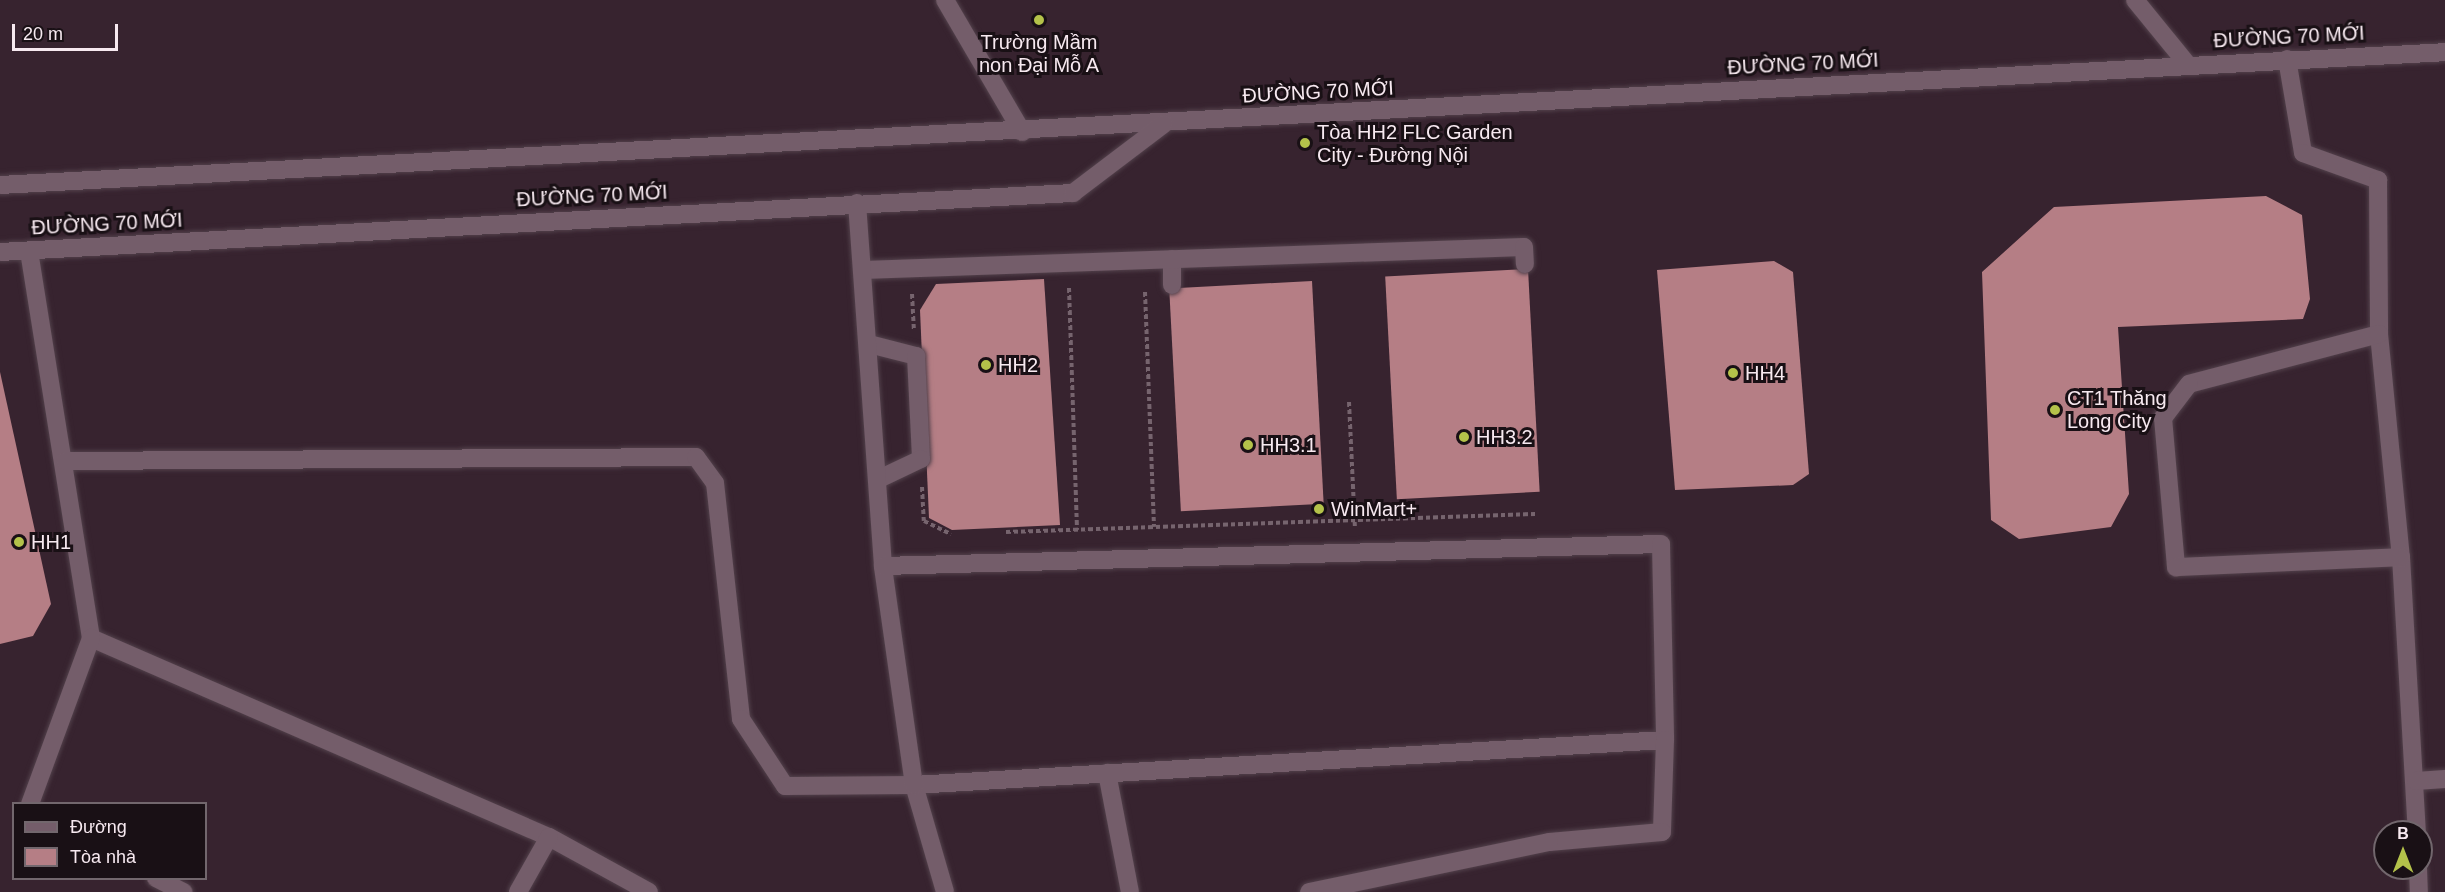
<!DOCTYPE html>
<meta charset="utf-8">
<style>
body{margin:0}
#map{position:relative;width:2445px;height:892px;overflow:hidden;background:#37232f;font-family:Helvetica,sans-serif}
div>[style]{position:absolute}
.building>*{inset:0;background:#b57e85;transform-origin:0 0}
.path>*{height:4px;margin-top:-2px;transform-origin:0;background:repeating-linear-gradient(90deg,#76646e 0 4.5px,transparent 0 7.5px)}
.roads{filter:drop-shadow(0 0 2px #52414b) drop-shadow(0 0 2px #52414b)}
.service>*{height:18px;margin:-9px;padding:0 9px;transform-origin:9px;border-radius:9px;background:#745d6a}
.minor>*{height:18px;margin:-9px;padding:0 9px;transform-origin:9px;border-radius:9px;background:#745d6a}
.tertiary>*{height:18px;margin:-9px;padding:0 9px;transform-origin:9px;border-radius:9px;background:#745d6a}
.dots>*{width:16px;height:16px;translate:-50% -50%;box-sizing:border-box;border:3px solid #191015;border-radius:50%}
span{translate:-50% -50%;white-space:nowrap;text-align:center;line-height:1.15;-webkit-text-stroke:6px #191015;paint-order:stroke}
.street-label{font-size:20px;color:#f7e9f0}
.poi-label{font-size:20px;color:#f7e9f0}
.left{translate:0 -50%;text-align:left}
.legend{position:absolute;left:12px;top:802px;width:195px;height:78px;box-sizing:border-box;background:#191015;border:2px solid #72676d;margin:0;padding:8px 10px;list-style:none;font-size:18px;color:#f7e9f0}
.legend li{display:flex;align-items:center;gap:12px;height:30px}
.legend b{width:30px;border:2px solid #72676d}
.north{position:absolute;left:2373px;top:820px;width:60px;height:60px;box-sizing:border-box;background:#191015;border:2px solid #72676d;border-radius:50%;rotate:0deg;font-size:16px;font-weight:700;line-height:24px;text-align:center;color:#f7e9f0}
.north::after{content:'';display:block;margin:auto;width:21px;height:27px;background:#b4c24a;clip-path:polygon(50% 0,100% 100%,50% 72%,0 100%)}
.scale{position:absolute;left:12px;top:24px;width:106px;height:27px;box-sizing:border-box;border:3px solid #f7e9f0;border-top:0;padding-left:8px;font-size:18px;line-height:21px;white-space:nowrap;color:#f7e9f0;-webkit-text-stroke:4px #191015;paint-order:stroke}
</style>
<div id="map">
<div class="building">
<div style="clip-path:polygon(2266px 196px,2302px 215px,2310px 299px,2303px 319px,2118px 327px,2129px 494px,2111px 527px,2019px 539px,1991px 520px,1982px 272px,2054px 207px)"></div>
<div style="clip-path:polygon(1774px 261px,1793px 272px,1809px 474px,1793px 485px,1675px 490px,1657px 270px)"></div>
<div style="left:1528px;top:269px;width:223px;height:143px;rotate:87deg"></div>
<div style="clip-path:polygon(1044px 279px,1060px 525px,952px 530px,929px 518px,920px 310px,936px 284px)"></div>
<div style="left:1312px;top:281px;width:223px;height:143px;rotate:87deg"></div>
<div style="clip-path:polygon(0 372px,51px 604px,33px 636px,0 644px)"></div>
</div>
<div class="path">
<div style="left:1069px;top:288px;width:242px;rotate:88.1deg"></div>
<div style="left:1145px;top:292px;width:235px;rotate:87.8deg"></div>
<div style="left:912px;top:294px;width:35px;rotate:87deg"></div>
<div style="left:1349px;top:402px;width:125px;rotate:87.3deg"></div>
<div style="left:922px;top:487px;width:34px;rotate:87deg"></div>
<div style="left:924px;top:521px;width:30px;rotate:26deg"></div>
<div style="left:1006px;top:532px;width:530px;rotate:-1.95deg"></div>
</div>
<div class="roads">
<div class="service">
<div style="left:2135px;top:0;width:84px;rotate:50.8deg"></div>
<div style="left:2287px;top:59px;width:95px;rotate:80.3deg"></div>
<div style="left:2303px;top:153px;width:80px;rotate:19.8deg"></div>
<div style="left:2378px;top:180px;width:154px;rotate:89.6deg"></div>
<div style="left:2379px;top:334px;width:224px;rotate:84.4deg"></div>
<div style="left:2401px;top:557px;width:275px;rotate:86.7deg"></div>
<div style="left:29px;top:251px;width:392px;rotate:80.9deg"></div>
<div style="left:91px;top:638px;width:499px;rotate:23.5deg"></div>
<div style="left:549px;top:837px;width:114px;rotate:28.8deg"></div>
<div style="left:1172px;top:259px;width:26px;rotate:90deg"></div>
<div style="left:863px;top:270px;width:661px;rotate:-1.99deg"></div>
<div style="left:1524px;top:247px;width:17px;rotate:87deg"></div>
<div style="left:2379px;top:334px;width:196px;rotate:165.3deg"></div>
<div style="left:2189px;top:384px;width:43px;rotate:127.4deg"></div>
<div style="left:2163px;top:418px;width:150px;rotate:85deg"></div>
<div style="left:2176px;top:567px;width:225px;rotate:-2.5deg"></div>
<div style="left:869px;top:344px;width:49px;rotate:14.3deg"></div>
<div style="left:916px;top:356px;width:103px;rotate:87.2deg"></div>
<div style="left:921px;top:459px;width:47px;rotate:154.5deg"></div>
<div style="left:1107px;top:773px;width:121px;rotate:79.1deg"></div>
<div style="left:2416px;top:781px;width:29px;rotate:-4deg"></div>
<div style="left:914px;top:785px;width:111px;rotate:73.8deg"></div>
<div style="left:30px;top:804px;width:177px;rotate:-69.8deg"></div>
<div style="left:2418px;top:868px;width:24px;rotate:88deg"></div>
<div style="left:156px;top:878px;width:31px;rotate:27deg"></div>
<div style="left:518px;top:892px;width:63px;rotate:-60.6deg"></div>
</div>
<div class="minor">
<div style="left:945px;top:0;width:153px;rotate:59.7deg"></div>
<div style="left:857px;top:203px;width:364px;rotate:85.9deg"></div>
<div style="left:65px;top:461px;width:631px;rotate:-0.36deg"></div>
<div style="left:696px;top:457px;width:32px;rotate:54deg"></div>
<div style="left:715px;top:483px;width:237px;rotate:83.7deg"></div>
<div style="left:741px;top:719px;width:80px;rotate:56.7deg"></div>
<div style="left:785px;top:786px;width:129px;rotate:-0.4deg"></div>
<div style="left:914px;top:785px;width:752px;rotate:-3.43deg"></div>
<div style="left:914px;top:785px;width:221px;rotate:-98.1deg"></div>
<div style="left:883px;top:566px;width:778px;rotate:-1.62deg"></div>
<div style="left:1661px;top:544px;width:196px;rotate:88.8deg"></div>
<div style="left:1665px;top:740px;width:92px;rotate:91.9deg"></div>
<div style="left:1662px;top:832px;width:113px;rotate:174.9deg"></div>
<div style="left:1549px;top:842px;width:245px;rotate:168.2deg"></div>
</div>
<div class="tertiary">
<div style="left:0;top:185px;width:2449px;rotate:-3.11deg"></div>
<div style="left:0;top:252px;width:1075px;rotate:-3.15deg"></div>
<div style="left:1073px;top:193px;width:114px;rotate:-37.2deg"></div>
</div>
</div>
<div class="dots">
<div style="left:1039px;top:20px;background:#b4c24a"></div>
<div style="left:1305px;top:143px;background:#b4c24a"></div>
<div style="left:986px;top:365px;background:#b4c24a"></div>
<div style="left:1733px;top:373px;background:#b4c24a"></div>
<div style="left:2055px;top:410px;background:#b4c24a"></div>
<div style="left:1464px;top:437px;background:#b4c24a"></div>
<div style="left:1248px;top:445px;background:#b4c24a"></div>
<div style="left:1319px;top:509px;background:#b4c24a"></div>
<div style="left:19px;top:542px;background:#b4c24a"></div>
</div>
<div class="street-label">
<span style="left:2289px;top:37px;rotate:-3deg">ĐƯỜNG 70 MỚI</span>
<span style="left:1803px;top:64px;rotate:-3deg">ĐƯỜNG 70 MỚI</span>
<span style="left:1318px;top:92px;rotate:-3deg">ĐƯỜNG 70 MỚI</span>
<span style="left:592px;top:196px;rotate:-3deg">ĐƯỜNG 70 MỚI</span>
<span style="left:107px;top:224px;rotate:-3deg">ĐƯỜNG 70 MỚI</span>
</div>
<div class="poi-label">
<span style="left:1039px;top:54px">Trường Mầm<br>non Đại Mỗ A</span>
<span class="left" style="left:1317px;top:144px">Tòa HH2 FLC Garden<br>City - Đường Nội</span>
<span class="left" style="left:998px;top:365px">HH2</span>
<span class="left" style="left:1745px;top:373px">HH4</span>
<span class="left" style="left:2067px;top:410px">CT1 Thăng<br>Long City</span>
<span class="left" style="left:1476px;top:437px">HH3.2</span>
<span class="left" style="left:1260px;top:445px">HH3.1</span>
<span class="left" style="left:1331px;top:509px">WinMart+</span>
<span class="left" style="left:31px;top:542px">HH1</span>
</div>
<ul class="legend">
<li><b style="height:8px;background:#745d6a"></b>Đường</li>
<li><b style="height:16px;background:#b57e85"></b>Tòa nhà</li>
</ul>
<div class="north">B</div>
<div class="scale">20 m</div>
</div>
